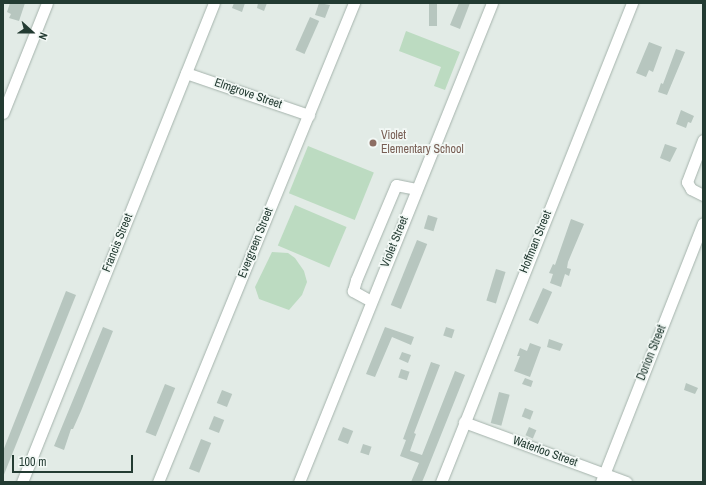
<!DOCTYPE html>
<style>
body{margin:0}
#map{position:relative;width:706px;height:485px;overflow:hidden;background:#e2ebe6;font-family:"Archivo Narrow",sans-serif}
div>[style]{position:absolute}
.green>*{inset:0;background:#bcdbc1;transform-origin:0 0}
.building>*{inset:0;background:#b7c6bf;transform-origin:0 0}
.roads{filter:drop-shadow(0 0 1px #a5b3ac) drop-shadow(0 0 1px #a5b3ac)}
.minor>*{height:11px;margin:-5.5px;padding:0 5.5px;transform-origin:5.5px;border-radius:5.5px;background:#fff}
.dots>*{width:11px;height:11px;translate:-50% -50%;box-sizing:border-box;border:2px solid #f2f8f5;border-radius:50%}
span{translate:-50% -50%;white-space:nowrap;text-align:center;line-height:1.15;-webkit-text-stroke:3.5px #f2f8f5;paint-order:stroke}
.street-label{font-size:12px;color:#233b32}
.education-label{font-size:12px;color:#785e54}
.left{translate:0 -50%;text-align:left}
.frame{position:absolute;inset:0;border:4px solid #233b32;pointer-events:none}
.north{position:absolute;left:12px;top:12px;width:40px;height:40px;-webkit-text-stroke:3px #f2f8f5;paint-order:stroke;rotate:111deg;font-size:11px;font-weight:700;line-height:16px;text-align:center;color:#233b32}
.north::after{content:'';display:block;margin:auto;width:14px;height:18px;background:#233b32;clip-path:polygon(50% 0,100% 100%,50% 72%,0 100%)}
.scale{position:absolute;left:12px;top:455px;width:121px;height:18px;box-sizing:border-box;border:2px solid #233b32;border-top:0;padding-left:5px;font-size:12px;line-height:14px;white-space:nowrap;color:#233b32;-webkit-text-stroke:3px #f2f8f5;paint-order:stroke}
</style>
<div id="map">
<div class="green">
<div style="clip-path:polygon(406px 31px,460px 52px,445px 90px,434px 86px,441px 67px,399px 51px)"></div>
<div style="left:308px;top:146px;width:71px;height:51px;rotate:22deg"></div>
<div style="left:295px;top:205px;width:56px;height:44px;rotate:23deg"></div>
<div style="clip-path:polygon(272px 252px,288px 253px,295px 258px,304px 271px,307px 282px,302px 295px,289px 310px,259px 299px,255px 287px)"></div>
</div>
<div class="building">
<div style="clip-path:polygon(10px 3px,25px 3px,19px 21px,9px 18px,11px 14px,7px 12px)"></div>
<div style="clip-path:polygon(234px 3px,245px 3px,242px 12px,232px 8px)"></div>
<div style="clip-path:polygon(258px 3px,267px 3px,264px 11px,257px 8px)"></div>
<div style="clip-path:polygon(319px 3px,330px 5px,325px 18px,315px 15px)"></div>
<div style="left:429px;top:3px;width:8px;height:23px"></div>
<div style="clip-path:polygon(459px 3px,470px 3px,460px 29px,450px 25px)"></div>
<div style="left:310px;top:17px;width:10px;height:36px;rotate:24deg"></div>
<div style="clip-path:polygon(649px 42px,662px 47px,653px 72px,649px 70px,646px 77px,636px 73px)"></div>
<div style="clip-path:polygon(676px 49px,685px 52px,667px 95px,658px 92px,661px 83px,663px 84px)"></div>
<div style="clip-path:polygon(681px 110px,694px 116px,691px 123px,688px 122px,686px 128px,676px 124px)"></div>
<div style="clip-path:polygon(665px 144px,677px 148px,670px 162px,660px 158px)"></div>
<div style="left:428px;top:215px;width:10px;height:14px;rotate:17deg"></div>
<div style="clip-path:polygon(571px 219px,584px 224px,568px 262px,567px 268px,571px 269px,569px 276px,565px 274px,561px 287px,550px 283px,553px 274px,549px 273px,553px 264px,555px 265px)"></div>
<div style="left:417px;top:240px;width:11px;height:70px;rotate:22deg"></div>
<div style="left:496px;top:269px;width:10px;height:33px;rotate:17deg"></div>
<div style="left:543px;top:288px;width:10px;height:35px;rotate:24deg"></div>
<div style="clip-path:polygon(66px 291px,76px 295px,3px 477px,3px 451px)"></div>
<div style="clip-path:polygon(103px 327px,113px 331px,81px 411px,73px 429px,71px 429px,64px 450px,54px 446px)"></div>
<div style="clip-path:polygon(385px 327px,414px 337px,411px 345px,392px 337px,375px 377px,366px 374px)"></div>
<div style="left:446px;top:327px;width:9px;height:9px;rotate:18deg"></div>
<div style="clip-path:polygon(549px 339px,563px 344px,560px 351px,547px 347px)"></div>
<div style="clip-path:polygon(530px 343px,541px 347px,530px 377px,514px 371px,520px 356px,517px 356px,520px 348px,527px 351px)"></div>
<div style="clip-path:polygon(402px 352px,411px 355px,408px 363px,399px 359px)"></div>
<div style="clip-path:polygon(431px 362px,440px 365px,414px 433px,416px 434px,410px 451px,422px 455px,455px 371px,465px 375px,425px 475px,422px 482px,411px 482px,419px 463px,400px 456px,406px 440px,403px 439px)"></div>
<div style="left:401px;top:369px;width:9px;height:9px;rotate:18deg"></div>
<div style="clip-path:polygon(525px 378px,533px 381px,531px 387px,522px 384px)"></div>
<div style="clip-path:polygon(686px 383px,698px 388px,695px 394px,684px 390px)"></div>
<div style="left:165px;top:384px;width:11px;height:52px;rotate:22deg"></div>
<div style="left:222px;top:390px;width:11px;height:14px;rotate:22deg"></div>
<div style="left:499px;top:392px;width:11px;height:32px;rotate:15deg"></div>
<div style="left:525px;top:408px;width:9px;height:9px;rotate:21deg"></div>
<div style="left:214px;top:416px;width:11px;height:14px;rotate:22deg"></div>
<div style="left:343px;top:427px;width:11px;height:14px;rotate:22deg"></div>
<div style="left:529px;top:427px;width:8px;height:9px;rotate:23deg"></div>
<div style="left:201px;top:439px;width:11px;height:32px;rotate:22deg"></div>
<div style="left:363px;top:444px;width:9px;height:9px;rotate:18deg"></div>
</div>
<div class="roads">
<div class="minor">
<div style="left:186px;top:73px;width:130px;rotate:18.9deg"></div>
<div style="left:3px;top:113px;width:118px;rotate:-68.2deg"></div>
<div style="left:703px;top:140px;width:45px;rotate:110.9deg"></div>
<div style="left:687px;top:182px;width:8px;rotate:60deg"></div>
<div style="left:691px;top:189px;width:13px;rotate:27deg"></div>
<div style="left:371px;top:301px;width:21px;rotate:-151deg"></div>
<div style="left:353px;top:291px;width:11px;rotate:-75deg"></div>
<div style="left:356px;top:280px;width:103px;rotate:-67.2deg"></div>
<div style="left:396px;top:185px;width:20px;rotate:11deg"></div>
<div style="left:464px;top:422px;width:173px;rotate:20.3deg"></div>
<div style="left:22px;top:482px;width:516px;rotate:-68.16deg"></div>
<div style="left:158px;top:482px;width:518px;rotate:-67.75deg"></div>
<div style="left:299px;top:482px;width:516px;rotate:-68.05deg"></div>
<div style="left:441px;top:482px;width:516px;rotate:-68.26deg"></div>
<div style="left:601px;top:482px;width:278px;rotate:-68.5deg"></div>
</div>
</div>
<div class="dots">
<div style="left:373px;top:143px;background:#8d6e63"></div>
</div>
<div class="street-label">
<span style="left:248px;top:94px;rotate:19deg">Elmgrove Street</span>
<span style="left:395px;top:242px;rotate:-68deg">Violet Street</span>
<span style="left:536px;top:242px;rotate:-68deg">Hoffman Street</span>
<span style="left:118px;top:243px;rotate:-68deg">Francis Street</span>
<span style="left:256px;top:243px;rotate:-68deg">Evergreen Street</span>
<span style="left:652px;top:353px;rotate:-68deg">Dorion Street</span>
<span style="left:545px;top:452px;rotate:20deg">Waterloo Street</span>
</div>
<div class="education-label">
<span class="left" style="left:381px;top:143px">Violet<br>Elementary School</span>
</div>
<div class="frame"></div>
<div class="north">N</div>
<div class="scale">100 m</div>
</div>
